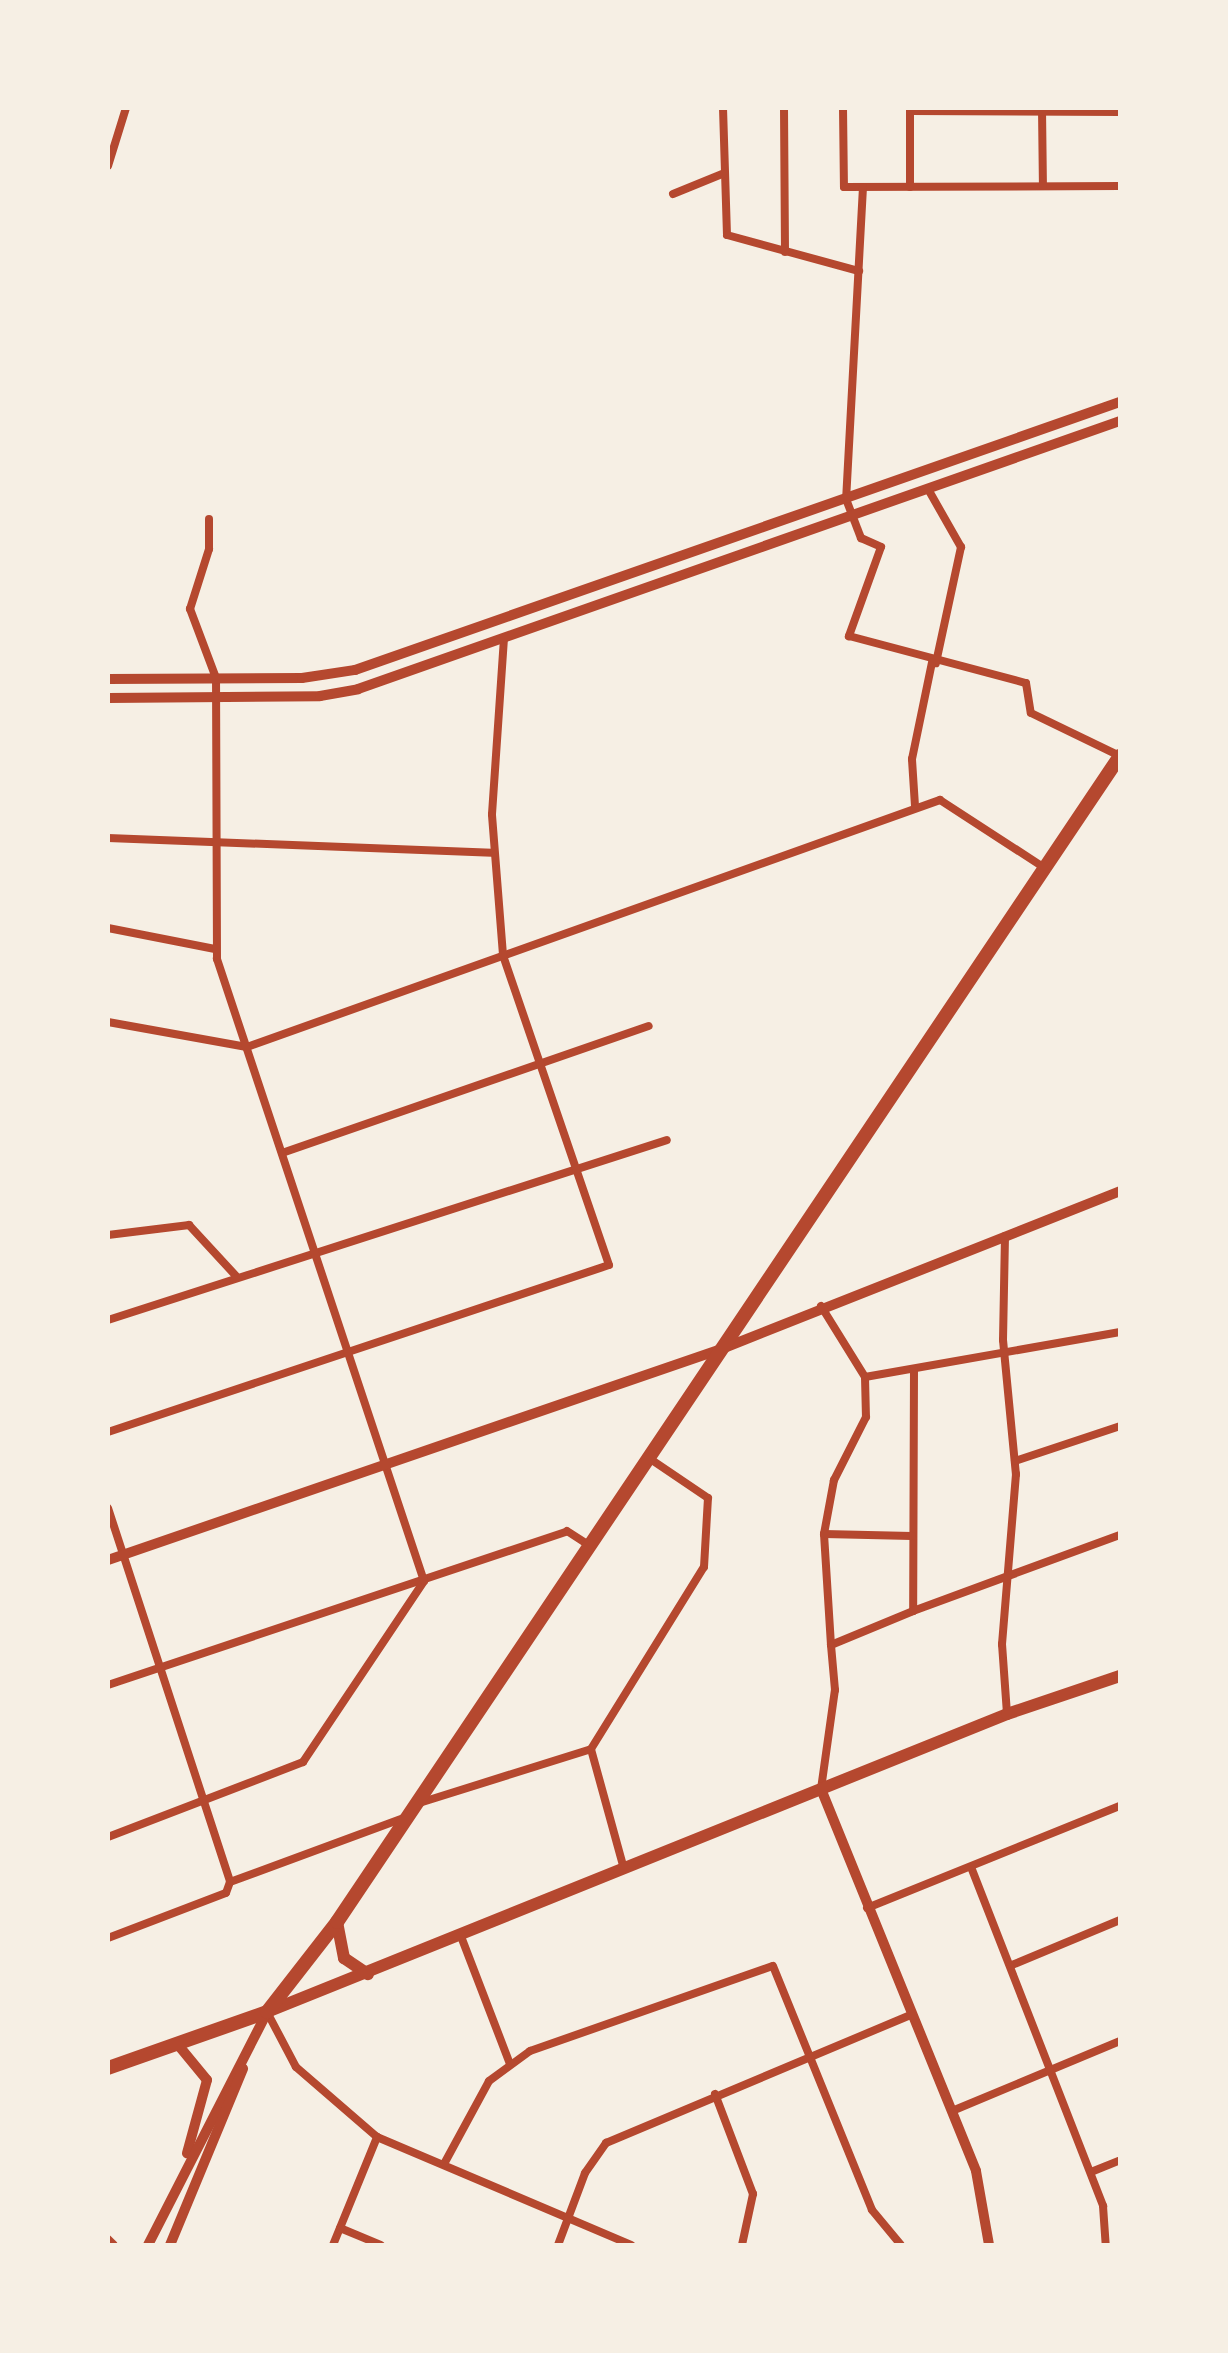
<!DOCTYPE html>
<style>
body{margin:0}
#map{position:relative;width:1228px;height:2353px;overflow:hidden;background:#f6efe4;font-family:Quicksand,sans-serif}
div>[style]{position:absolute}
.minor>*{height:8px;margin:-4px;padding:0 4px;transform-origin:4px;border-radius:4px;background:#b5482f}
.tertiary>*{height:10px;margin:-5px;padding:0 5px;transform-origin:5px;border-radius:5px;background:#b5482f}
.secondary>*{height:12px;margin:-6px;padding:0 6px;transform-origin:6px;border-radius:6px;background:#b5482f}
.trunk>*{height:14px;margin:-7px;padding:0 7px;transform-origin:7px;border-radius:7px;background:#b5482f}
span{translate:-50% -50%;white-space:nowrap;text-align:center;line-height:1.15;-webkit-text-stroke:6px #f6efe4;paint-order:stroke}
.frame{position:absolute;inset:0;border:110px solid #f6efe4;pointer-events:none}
</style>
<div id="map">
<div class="minor">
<div style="left:723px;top:108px;width:127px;rotate:88.2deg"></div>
<div style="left:727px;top:235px;width:137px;rotate:15.3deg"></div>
<div style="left:784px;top:108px;width:144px;rotate:89.6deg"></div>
<div style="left:843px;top:108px;width:79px;rotate:89.3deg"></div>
<div style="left:844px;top:187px;width:276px;rotate:-0.2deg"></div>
<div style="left:910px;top:109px;width:78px;rotate:90deg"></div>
<div style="left:1042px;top:109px;width:77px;rotate:89.3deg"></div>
<div style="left:910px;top:111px;width:210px;rotate:0.3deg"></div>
<div style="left:108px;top:166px;width:61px;rotate:-72.8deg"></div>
<div style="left:863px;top:187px;width:312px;rotate:93.1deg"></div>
<div style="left:846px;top:499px;width:42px;rotate:69deg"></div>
<div style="left:861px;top:538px;width:22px;rotate:24deg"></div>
<div style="left:881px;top:547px;width:95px;rotate:109.8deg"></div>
<div style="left:849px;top:636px;width:183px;rotate:14.9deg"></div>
<div style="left:1026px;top:683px;width:30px;rotate:81deg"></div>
<div style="left:1031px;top:713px;width:99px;rotate:25.8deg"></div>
<div style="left:673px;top:194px;width:53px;rotate:-22.2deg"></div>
<div style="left:928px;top:489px;width:67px;rotate:60.4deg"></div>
<div style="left:961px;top:547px;width:119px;rotate:102.2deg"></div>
<div style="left:915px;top:806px;width:47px;rotate:-93.7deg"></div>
<div style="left:912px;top:759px;width:99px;rotate:-78.3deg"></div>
<div style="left:108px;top:838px;width:384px;rotate:2.2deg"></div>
<div style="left:108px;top:928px;width:109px;rotate:11.1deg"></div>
<div style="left:108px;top:1022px;width:141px;rotate:10.2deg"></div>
<div style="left:247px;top:1047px;width:736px;rotate:-19.62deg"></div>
<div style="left:940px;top:800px;width:123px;rotate:33deg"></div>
<div style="left:282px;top:1153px;width:388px;rotate:-19.1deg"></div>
<div style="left:108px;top:1235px;width:82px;rotate:-7deg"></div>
<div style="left:189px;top:1225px;width:69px;rotate:47.3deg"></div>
<div style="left:1005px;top:1236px;width:104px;rotate:91.1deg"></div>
<div style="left:1003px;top:1340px;width:135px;rotate:84.5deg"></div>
<div style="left:1016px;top:1474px;width:171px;rotate:94.7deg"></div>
<div style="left:1002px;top:1644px;width:70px;rotate:85.9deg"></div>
<div style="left:821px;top:1306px;width:84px;rotate:58.2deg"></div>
<div style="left:865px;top:1377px;width:259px;rotate:-10deg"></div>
<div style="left:108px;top:1320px;width:587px;rotate:-17.85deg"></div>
<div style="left:914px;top:1369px;width:242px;rotate:90.2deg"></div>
<div style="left:913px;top:1611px;width:221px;rotate:-20.2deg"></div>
<div style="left:865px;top:1377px;width:40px;rotate:88.6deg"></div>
<div style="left:866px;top:1417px;width:71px;rotate:116.9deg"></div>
<div style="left:834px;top:1480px;width:55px;rotate:100.5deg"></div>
<div style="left:824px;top:1534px;width:111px;rotate:86.4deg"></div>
<div style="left:831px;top:1645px;width:89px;rotate:-22.5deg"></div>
<div style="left:108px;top:1432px;width:528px;rotate:-18.43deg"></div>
<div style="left:609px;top:1265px;width:328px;rotate:-108.9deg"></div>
<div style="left:503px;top:955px;width:141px;rotate:-94.5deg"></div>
<div style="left:492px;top:814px;width:177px;rotate:-86.1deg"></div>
<div style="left:1015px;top:1461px;width:111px;rotate:-18.4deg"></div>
<div style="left:108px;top:1508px;width:393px;rotate:71.9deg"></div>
<div style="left:824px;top:1534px;width:88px;rotate:1.3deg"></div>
<div style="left:108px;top:1685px;width:484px;rotate:-18.5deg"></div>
<div style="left:567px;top:1531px;width:27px;rotate:33deg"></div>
<div style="left:821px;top:1789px;width:100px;rotate:-82deg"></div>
<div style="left:835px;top:1690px;width:45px;rotate:-95.1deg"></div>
<div style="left:416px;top:1804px;width:183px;rotate:-17.4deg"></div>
<div style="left:108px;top:1837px;width:209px;rotate:-21deg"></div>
<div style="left:303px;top:1762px;width:218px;rotate:-56.2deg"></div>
<div style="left:424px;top:1581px;width:656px;rotate:-108.41deg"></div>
<div style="left:217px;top:959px;width:281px;rotate:-90.2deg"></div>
<div style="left:216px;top:678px;width:74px;rotate:-110.6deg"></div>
<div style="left:190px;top:609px;width:63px;rotate:-72.4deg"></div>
<div style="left:209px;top:549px;width:30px;rotate:-90deg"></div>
<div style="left:971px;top:1867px;width:364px;rotate:68.7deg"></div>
<div style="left:1103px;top:2206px;width:39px;rotate:86deg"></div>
<div style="left:624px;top:1869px;width:124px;rotate:-105.4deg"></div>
<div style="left:591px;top:1749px;width:214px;rotate:-58.2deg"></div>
<div style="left:704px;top:1567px;width:69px;rotate:-86.7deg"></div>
<div style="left:708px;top:1498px;width:71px;rotate:-145.9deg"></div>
<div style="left:867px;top:1908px;width:273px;rotate:-22deg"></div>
<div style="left:108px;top:1938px;width:126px;rotate:-20.9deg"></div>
<div style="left:226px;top:1893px;width:12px;rotate:-70deg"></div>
<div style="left:230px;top:1882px;width:185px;rotate:-20.2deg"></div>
<div style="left:462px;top:1939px;width:134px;rotate:69deg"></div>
<div style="left:1012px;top:1965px;width:117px;rotate:-22.6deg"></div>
<div style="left:267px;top:2012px;width:62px;rotate:62.2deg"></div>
<div style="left:296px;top:2067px;width:107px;rotate:40.8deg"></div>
<div style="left:377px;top:2137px;width:276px;rotate:23deg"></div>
<div style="left:715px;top:2094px;width:107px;rotate:69.2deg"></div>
<div style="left:753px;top:2194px;width:52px;rotate:102.2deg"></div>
<div style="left:952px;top:2111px;width:182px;rotate:-22.6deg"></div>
<div style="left:444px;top:2164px;width:94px;rotate:-61.5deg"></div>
<div style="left:489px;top:2081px;width:51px;rotate:-36.2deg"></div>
<div style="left:530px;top:2051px;width:257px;rotate:-19.3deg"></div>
<div style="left:773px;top:1966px;width:263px;rotate:67.9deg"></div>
<div style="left:872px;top:2210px;width:45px;rotate:50.4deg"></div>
<div style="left:1091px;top:2172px;width:31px;rotate:-22deg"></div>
<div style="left:340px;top:2228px;width:44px;rotate:22.5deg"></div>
<div style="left:108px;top:2239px;width:8px;rotate:45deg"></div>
<div style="left:333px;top:2245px;width:117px;rotate:-67.8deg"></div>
<div style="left:558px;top:2245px;width:77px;rotate:-69.4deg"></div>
<div style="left:585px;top:2173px;width:37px;rotate:-55deg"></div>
<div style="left:606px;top:2143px;width:331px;rotate:-22.8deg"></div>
</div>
<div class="tertiary">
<div style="left:108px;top:679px;width:194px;rotate:-0.3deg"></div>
<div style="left:302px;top:678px;width:54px;rotate:-8.6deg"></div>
<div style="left:355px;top:670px;width:811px;rotate:-19.31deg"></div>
<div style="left:108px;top:698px;width:212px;rotate:-0.5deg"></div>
<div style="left:320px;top:696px;width:39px;rotate:-10deg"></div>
<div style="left:358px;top:689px;width:808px;rotate:-19.38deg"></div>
<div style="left:108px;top:1560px;width:651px;rotate:-18.99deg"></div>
<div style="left:724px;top:1348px;width:426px;rotate:-21.6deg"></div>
<div style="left:821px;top:1789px;width:412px;rotate:67.9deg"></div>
<div style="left:976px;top:2171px;width:75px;rotate:80deg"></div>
<div style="left:179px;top:2046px;width:44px;rotate:50.5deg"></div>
<div style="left:207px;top:2080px;width:76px;rotate:105.3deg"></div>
<div style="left:148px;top:2245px;width:262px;rotate:-62.9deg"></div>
<div style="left:170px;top:2245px;width:191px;rotate:-67.5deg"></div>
</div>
<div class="secondary">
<div style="left:337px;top:1922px;width:37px;rotate:79deg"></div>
<div style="left:344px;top:1958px;width:29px;rotate:34deg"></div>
<div style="left:267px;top:2012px;width:798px;rotate:-21.93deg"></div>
<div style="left:1007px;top:1714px;width:119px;rotate:-18.6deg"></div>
</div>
<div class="trunk">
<div style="left:108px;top:2068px;width:169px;rotate:-19.4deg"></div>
<div style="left:267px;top:2012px;width:114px;rotate:-52.1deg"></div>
<div style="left:337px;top:1922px;width:1405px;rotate:-56.12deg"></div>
</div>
<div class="frame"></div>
</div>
